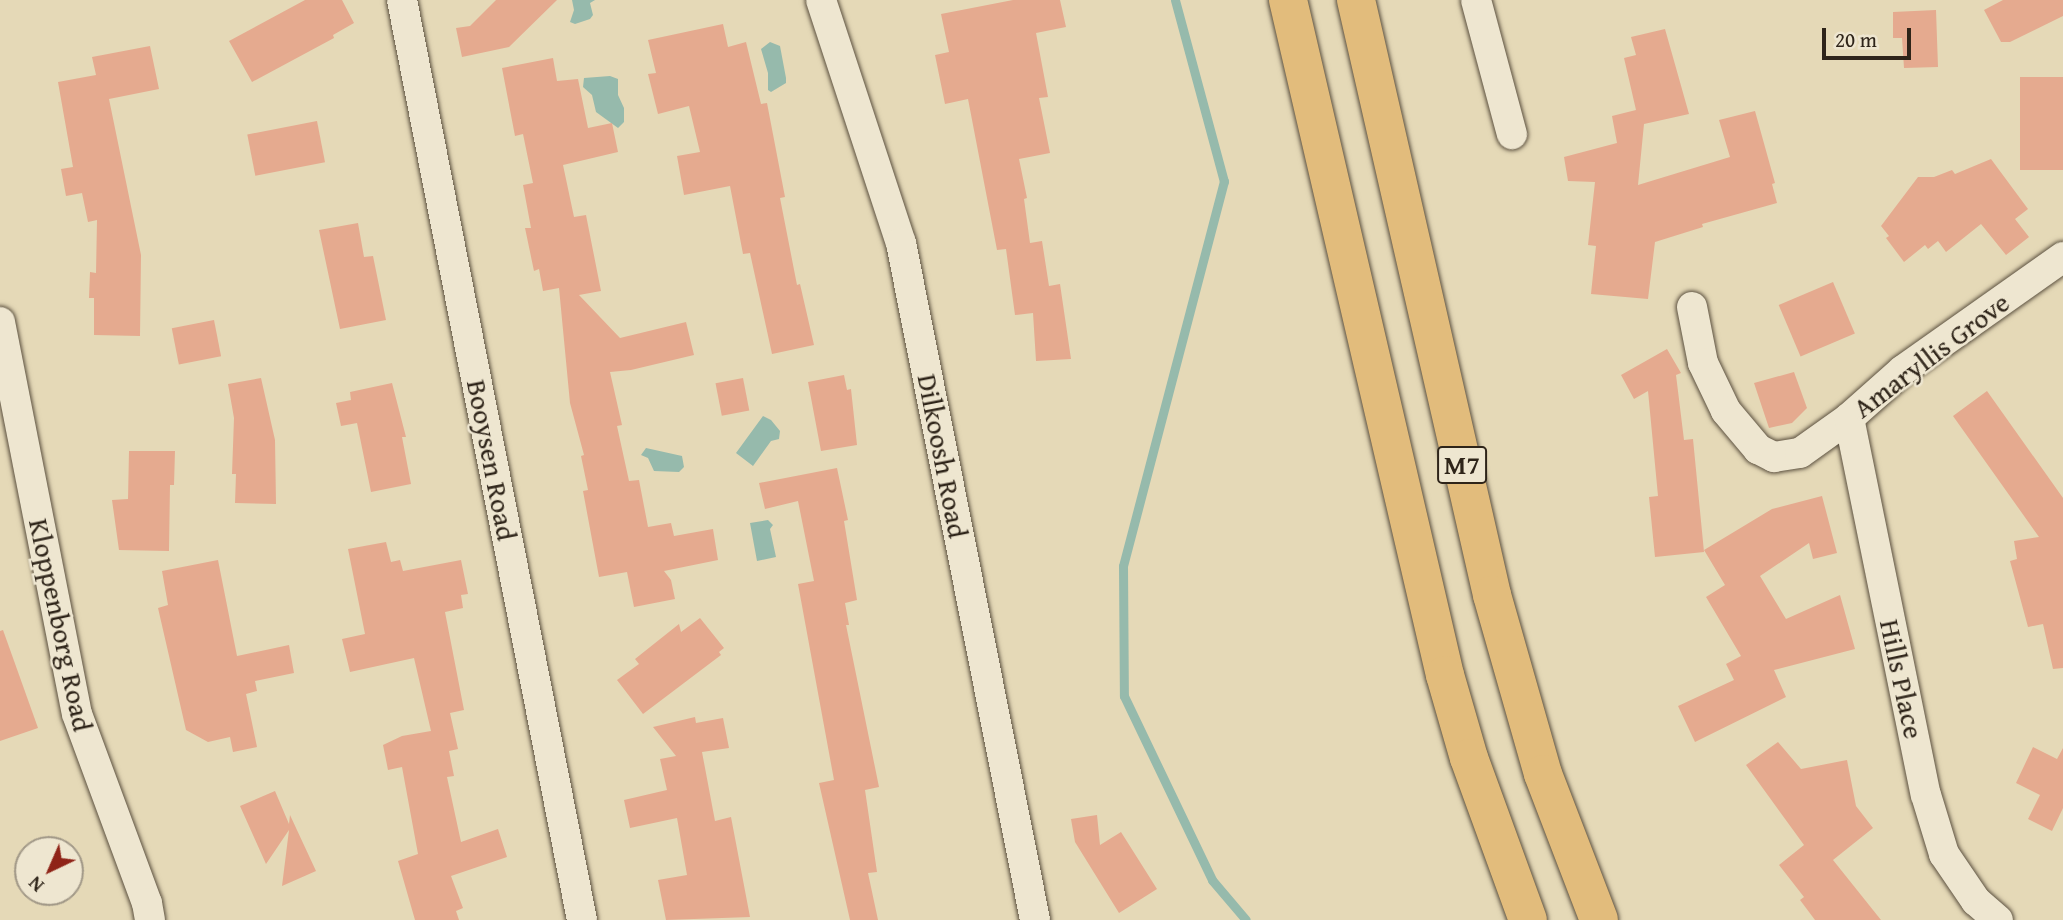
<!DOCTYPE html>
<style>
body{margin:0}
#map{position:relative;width:2063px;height:920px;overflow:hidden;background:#e5d9b7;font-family:"Gentium Book Plus",serif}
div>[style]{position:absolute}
.water>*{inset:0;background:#96baac}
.stream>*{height:9px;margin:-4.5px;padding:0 4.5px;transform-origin:4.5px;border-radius:4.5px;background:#96baac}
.building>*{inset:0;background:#e5aa8f;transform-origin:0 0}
.roads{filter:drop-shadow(0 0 2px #5c5140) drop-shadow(0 0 2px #5c5140)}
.street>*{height:30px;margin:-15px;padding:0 15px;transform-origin:15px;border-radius:15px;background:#eee6d0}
.highway>*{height:38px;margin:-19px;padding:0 19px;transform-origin:19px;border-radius:19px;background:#e2bc7c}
span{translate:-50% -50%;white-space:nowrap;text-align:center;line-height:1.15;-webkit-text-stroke:5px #eee6d0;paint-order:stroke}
.shield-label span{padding:2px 5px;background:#eee6d0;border:2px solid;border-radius:5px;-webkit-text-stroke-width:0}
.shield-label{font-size:26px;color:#2e2419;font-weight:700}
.street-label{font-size:28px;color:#2e2419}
.north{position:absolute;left:14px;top:836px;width:70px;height:70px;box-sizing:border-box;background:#eee6d0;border:2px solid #a19887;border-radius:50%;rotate:224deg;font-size:19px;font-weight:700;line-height:28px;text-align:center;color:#2e2419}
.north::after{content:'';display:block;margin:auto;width:24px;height:32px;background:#8f2418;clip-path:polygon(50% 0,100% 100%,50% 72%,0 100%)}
.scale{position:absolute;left:1822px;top:28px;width:89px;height:32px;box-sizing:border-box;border:4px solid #2e2419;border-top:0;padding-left:9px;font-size:21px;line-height:24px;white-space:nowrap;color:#2e2419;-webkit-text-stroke:5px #eee6d0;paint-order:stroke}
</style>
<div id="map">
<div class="water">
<div style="clip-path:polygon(572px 0,595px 0,590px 3px,593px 15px,590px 19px,575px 24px,570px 22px,574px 10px)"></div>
<div style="clip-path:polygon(770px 42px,780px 46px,786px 78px,786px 83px,771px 92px,768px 90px,768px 73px,761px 49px)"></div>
<div style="clip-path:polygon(610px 76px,618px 79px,618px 95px,624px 108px,624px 122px,618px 128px,596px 112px,592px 95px,583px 87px,584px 78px)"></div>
<div style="clip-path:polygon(763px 416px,771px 420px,780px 431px,779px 439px,771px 441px,753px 466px,736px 453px)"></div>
<div style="clip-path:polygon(646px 448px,682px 456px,684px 467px,679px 472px,654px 471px,648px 458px,641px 455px)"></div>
<div style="clip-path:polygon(768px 520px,773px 525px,770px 529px,776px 557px,757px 561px,750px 523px)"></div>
</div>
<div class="stream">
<div style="left:1175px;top:0;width:188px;rotate:74.9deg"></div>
<div style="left:1224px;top:181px;width:398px;rotate:104.7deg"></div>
<div style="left:1123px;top:566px;width:130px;rotate:89.6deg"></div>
<div style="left:1124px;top:696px;width:204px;rotate:64.4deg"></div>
<div style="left:1212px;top:880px;width:52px;rotate:49.6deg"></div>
</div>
<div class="building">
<div style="clip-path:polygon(305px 0,342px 0,354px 23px,333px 35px,334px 38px,252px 82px,229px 41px)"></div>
<div style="clip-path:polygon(496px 0,557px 0,509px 47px,462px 57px,456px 28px,470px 26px)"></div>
<div style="clip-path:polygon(1013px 0,1060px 0,1066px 27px,1036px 33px,1048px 97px,1039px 98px,1050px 153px,1019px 159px,1027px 198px,1024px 199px,1030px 243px,1042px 241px,1049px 286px,1060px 284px,1071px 359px,1036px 361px,1033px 313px,1015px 315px,1006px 249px,997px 250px,968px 99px,945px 104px,935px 55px,949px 52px,941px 14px)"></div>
<div style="clip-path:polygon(2003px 0,2063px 0,2063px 16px,2010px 42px,2001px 42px,1984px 10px)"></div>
<div style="clip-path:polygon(1936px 10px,1938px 67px,1904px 68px,1902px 38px,1893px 38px,1893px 12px)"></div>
<div style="clip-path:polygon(723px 24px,728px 47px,746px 42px,761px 104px,767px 103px,785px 197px,780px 198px,797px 285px,800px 284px,814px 345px,772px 354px,750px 253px,743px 254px,730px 186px,684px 195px,677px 156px,700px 152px,689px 106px,658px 114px,648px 74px,656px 73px,648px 40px)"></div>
<div style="clip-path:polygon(1665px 29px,1689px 114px,1644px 124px,1638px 185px,1730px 157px,1719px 120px,1755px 111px,1775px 183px,1772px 184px,1777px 203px,1702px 224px,1703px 227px,1655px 242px,1648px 299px,1591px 294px,1596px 246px,1588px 245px,1595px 182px,1568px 181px,1564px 157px,1617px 143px,1612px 116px,1636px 110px,1624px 58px,1636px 55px,1631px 37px)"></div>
<div style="clip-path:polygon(150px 46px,159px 89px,109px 99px,141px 255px,140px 336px,94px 335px,94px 298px,89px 298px,90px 272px,96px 273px,97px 220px,88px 222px,82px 193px,66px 196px,61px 169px,73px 167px,58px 82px,96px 75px,92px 57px)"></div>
<div style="clip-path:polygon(553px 58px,557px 81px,578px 79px,588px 128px,612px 123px,618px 152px,563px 165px,574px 217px,586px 215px,601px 291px,579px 295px,620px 338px,686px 322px,694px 355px,631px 370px,610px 372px,622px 425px,617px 426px,629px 481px,639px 480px,648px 527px,671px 523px,674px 536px,713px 529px,718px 560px,664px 571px,671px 580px,675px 599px,634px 607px,627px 572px,599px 577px,583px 491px,588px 490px,581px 456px,584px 455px,570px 403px,559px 288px,543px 291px,539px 269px,534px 271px,525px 228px,531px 228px,523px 185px,533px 183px,523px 134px,515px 136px,502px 68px)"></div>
<div style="left:2063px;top:77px;width:93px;height:43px;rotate:90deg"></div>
<div style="left:317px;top:121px;width:42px;height:71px;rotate:79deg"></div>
<div style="clip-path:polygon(1991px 159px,2028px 209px,2015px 219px,2029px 237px,2006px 255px,1981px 224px,1946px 252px,1938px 241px,1928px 249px,1925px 245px,1904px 262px,1886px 238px,1889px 236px,1881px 226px,1918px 177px,1934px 177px,1952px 170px,1955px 174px)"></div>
<div style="clip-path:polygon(358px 223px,364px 257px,373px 256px,386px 320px,340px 329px,319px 230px)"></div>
<div style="left:1833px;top:282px;width:56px;height:59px;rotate:67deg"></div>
<div style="left:214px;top:320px;width:37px;height:43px;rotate:79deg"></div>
<div style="clip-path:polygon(1667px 349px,1681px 373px,1676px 375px,1684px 440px,1693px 439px,1704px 552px,1655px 557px,1649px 497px,1658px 496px,1648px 391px,1634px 399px,1621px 375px)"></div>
<div style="clip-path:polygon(1794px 372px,1807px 408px,1792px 423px,1769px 428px,1754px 383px)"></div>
<div style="clip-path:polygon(844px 375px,847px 390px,851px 389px,857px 445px,821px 451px,808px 382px)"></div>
<div style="clip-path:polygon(261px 378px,275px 440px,276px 504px,235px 503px,236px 474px,232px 474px,234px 418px,228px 384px)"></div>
<div style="left:743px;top:378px;width:33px;height:28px;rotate:79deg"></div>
<div style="clip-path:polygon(392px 383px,406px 437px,402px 437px,411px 484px,371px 492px,357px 423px,341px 426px,336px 403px,351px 400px,350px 392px)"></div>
<div style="clip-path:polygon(1987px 391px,2063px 498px,2063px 668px,2053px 669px,2043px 624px,2028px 627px,2010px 561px,2017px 559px,2014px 541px,2039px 537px,1953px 416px)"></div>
<div style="clip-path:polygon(129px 451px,175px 451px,174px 485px,170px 485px,169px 551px,119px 550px,112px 500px,128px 499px)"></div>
<div style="clip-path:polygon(837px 468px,848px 520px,844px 521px,857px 600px,845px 603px,849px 625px,846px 625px,879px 787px,865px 790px,877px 872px,868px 873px,878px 920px,850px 920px,819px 783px,834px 780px,798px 584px,814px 581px,798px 501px,765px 509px,759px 483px)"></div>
<div style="clip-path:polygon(1822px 496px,1837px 553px,1813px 559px,1809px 543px,1760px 576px,1786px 619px,1840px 595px,1855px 649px,1774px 670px,1786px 697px,1695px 742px,1678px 706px,1734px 680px,1726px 664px,1741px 656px,1706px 597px,1725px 585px,1704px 550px,1772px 509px)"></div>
<div style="clip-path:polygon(386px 542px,391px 562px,400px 560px,403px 571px,461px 560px,468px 594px,461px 595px,463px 608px,445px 612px,464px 710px,450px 713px,458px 749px,449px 751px,454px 776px,447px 777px,461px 842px,498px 829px,507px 857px,451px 876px,463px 908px,456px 911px,459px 920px,415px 920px,398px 861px,418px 854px,402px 767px,388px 770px,383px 745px,402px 736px,431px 731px,414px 658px,350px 672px,342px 639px,365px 634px,348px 549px)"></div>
<div style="clip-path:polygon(218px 560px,237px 656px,289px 645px,294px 673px,255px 681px,257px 691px,246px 694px,257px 747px,233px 752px,230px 737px,208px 742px,186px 730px,158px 608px,168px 605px,162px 571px)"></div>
<div style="clip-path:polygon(700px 618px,724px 648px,719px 652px,721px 655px,643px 714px,617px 680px,639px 664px,635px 659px,679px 624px,681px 632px)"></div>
<div style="clip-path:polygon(3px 630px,38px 728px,0 741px,0 631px)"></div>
<div style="clip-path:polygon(695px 717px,696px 723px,723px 718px,729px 748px,702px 752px,715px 821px,731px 817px,750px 917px,666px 920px,658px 880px,687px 875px,677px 818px,630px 828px,624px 800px,667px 790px,660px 759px,676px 756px,653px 727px)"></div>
<div style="clip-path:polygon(1778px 742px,1801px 769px,1847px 760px,1856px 806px,1873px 828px,1833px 860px,1881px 920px,1815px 920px,1800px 900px,1804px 897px,1779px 865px,1804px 845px,1746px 765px)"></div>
<div style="clip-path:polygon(2033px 747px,2057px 759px,2063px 748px,2063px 808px,2052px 831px,2028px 819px,2040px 795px,2016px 783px)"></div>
<div style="clip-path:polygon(275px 791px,289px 824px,290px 815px,316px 871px,282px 886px,289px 830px,266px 864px,240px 806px)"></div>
<div style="clip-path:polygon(1097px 815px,1100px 845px,1121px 832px,1157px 889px,1119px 913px,1075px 842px,1071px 819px)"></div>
</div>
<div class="roads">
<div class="street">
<div style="left:402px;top:0;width:937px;rotate:78.93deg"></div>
<div style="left:821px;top:0;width:256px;rotate:71.8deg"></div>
<div style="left:901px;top:243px;width:690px;rotate:78.8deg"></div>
<div style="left:1476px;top:0;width:139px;rotate:75deg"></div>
<div style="left:1692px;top:307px;width:57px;rotate:78.9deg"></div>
<div style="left:1703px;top:363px;width:53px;rotate:64.4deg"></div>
<div style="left:1726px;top:411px;width:50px;rotate:49.9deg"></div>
<div style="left:1758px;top:449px;width:18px;rotate:27deg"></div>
<div style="left:1774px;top:457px;width:26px;rotate:-9deg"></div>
<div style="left:1800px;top:453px;width:60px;rotate:-35.5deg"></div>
<div style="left:1849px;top:418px;width:72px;rotate:-41.6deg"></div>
<div style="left:1903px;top:370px;width:196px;rotate:-35.2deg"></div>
<div style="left:0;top:322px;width:399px;rotate:78.9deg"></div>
<div style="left:77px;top:714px;width:202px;rotate:69.7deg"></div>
<div style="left:147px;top:903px;width:17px;rotate:80deg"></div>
<div style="left:1849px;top:418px;width:385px;rotate:78.5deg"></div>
<div style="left:1926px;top:795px;width:62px;rotate:73deg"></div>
<div style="left:1944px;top:854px;width:57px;rotate:55.8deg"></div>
<div style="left:1976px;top:901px;width:29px;rotate:41deg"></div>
</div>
<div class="highway">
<div style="left:1288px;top:0;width:693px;rotate:76.91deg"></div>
<div style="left:1445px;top:675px;width:86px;rotate:73.9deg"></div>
<div style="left:1469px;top:758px;width:172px;rotate:70deg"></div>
<div style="left:1356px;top:0;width:610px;rotate:77.12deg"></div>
<div style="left:1492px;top:595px;width:186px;rotate:74.1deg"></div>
<div style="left:1543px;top:774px;width:156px;rotate:69deg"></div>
</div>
</div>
<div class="shield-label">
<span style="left:1462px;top:465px">M7</span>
</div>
<div class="street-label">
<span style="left:1931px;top:355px;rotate:-37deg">Amaryllis Grove</span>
<span style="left:943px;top:456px;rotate:79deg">Dilkoosh Road</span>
<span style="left:492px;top:460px;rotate:79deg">Booysen Road</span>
<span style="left:61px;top:625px;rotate:78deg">Kloppenborg Road</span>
<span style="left:1902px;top:679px;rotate:78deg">Hills Place</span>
</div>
<div class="north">N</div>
<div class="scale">20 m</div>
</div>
